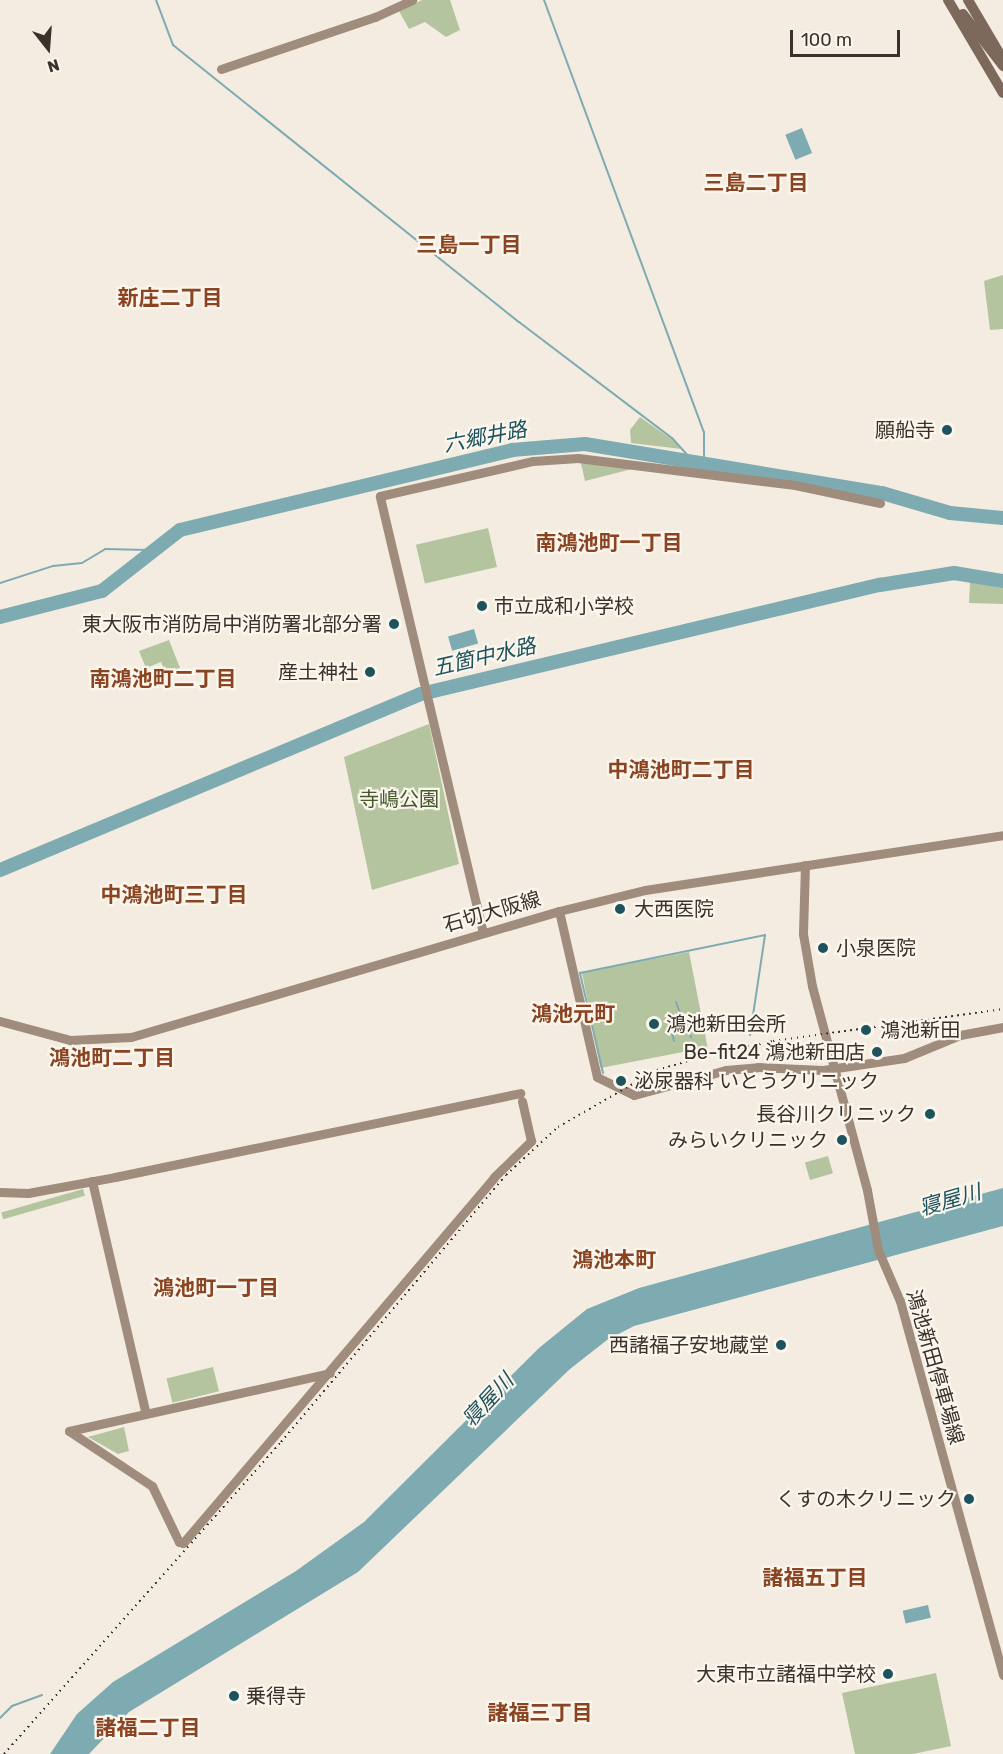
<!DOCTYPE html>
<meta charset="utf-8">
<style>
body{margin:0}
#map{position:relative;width:1003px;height:1754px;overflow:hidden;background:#f4ece0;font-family:Rubik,"Noto Sans JP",sans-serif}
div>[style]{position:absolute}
.green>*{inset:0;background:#b4c49f;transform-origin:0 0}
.water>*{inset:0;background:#7eabb2;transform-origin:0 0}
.stream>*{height:2px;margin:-1px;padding:0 1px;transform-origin:1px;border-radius:1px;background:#7eabb2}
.river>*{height:14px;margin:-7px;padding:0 7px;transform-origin:7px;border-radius:7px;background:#7eabb2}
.secondary>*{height:9px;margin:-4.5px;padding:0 4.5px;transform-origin:4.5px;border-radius:4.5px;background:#a08c7c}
.primary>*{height:10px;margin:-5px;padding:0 5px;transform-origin:5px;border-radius:5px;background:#7c695b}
.rail>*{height:2px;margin-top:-1px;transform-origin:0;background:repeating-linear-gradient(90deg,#3a312a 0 1.5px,transparent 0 6px)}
.dots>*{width:16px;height:16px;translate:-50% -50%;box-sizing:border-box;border:3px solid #fbf6ed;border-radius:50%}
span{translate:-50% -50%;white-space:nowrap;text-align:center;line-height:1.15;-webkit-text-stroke:4.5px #fbf6ed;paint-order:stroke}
.poi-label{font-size:20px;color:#3a312a}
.right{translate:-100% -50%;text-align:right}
.left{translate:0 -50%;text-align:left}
.park-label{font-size:20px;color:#45592d}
.street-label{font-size:20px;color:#3a312a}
.neighbourhood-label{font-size:21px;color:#8b4421;font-weight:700}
.water-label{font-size:21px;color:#1e535d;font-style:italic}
.north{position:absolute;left:18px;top:18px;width:60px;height:60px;-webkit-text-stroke:4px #fbf6ed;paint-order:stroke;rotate:163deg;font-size:16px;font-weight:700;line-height:24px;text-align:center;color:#3a312a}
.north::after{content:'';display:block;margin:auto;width:21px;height:27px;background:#3a312a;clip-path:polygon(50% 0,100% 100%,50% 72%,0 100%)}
.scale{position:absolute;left:790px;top:30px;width:110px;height:27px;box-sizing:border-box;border:3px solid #3a312a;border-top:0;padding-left:8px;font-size:18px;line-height:21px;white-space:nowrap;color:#3a312a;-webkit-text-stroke:4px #fbf6ed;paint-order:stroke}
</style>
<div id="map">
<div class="green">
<div style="clip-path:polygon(422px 0,450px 0,460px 30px,446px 37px,425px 22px,409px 29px,399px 11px)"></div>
<div style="clip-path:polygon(1003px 275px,1003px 329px,990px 330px,984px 281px)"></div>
<div style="clip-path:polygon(640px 417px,674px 441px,681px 449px,631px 443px,630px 430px)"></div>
<div style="clip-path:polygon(596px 462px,631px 465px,632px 469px,585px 481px,581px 463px)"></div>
<div style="left:488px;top:528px;width:40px;height:74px;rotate:77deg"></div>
<div style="clip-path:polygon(970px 582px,1003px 588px,1003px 604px,969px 603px)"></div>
<div style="clip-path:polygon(169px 640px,180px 668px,166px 673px,161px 662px,146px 668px,139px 651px)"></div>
<div style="clip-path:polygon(429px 724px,459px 864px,372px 890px,344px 757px)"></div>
<div style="left:689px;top:952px;width:97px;height:109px;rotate:79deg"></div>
<div style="left:828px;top:1156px;width:18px;height:24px;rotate:74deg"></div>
<div style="left:83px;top:1189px;width:7px;height:85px;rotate:74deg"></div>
<div style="left:213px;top:1367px;width:25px;height:48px;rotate:76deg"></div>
<div style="clip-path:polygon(124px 1427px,129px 1451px,118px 1454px,88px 1437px)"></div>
<div style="clip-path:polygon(936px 1673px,951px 1746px,913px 1754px,855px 1754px,842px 1693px)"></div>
</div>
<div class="water">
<div style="left:802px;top:128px;width:27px;height:18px;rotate:68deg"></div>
<div style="left:474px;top:629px;width:15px;height:27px;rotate:74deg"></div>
<div style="clip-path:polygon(1003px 1188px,1003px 1226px,634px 1326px,607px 1340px,570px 1369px,358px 1572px,129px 1712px,89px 1754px,50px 1754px,77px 1714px,113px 1682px,296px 1571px,364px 1522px,539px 1348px,587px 1309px,639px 1288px)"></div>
<div style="left:928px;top:1605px;width:13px;height:26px;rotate:77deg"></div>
</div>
<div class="stream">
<div style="left:156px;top:0;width:48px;rotate:69.3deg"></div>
<div style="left:173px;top:45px;width:443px;rotate:38.7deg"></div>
<div style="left:519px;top:322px;width:192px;rotate:37.2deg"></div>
<div style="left:672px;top:438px;width:31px;rotate:48deg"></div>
<div style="left:544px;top:0;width:461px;rotate:69.7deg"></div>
<div style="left:704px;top:432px;width:30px;rotate:90deg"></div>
<div style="left:0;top:583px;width:56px;rotate:-17.8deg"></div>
<div style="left:53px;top:566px;width:29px;rotate:-6deg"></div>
<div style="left:82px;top:563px;width:27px;rotate:-31deg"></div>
<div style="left:105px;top:549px;width:44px;rotate:1.3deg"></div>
<div style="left:676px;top:1002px;width:23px;rotate:70deg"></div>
<div style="left:674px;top:1041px;width:13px;rotate:-103deg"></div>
<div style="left:671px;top:1028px;width:14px;rotate:-17deg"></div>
<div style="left:684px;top:1024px;width:15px;rotate:62deg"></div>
<div style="left:603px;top:1073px;width:103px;rotate:-103deg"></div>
<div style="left:580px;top:973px;width:189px;rotate:-11.6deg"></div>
<div style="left:765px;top:935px;width:101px;rotate:98.5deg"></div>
<div style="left:0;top:1718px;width:17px;rotate:-45deg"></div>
<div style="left:12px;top:1706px;width:32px;rotate:-20deg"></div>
</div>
<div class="river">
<div style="left:0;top:617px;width:105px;rotate:-14.3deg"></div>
<div style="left:102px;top:591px;width:99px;rotate:-38deg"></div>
<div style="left:180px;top:530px;width:342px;rotate:-13.5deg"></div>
<div style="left:512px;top:450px;width:73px;rotate:-4.7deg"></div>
<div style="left:585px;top:444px;width:301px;rotate:9.4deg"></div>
<div style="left:882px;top:493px;width:71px;rotate:16.4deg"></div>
<div style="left:950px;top:513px;width:53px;rotate:5.4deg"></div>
<div style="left:0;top:870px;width:456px;rotate:-22.7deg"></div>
<div style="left:421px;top:694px;width:472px;rotate:-13.4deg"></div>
<div style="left:880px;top:585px;width:75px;rotate:-9.2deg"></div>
<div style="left:954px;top:573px;width:50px;rotate:9.3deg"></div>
</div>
<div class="secondary">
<div style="left:221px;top:69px;width:163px;rotate:-18.7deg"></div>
<div style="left:375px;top:17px;width:41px;rotate:-24.7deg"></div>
<div style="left:805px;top:865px;width:69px;rotate:91.7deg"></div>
<div style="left:803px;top:934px;width:53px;rotate:80.2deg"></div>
<div style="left:812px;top:986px;width:211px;rotate:74.9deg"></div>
<div style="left:867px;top:1190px;width:61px;rotate:79.6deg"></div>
<div style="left:878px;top:1250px;width:56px;rotate:66.7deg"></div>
<div style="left:900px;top:1301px;width:388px;rotate:74.6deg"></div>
<div style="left:559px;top:911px;width:170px;rotate:77.1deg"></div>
<div style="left:597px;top:1077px;width:41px;rotate:25.9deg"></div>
<div style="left:634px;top:1095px;width:95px;rotate:-15.2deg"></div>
<div style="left:726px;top:1070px;width:32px;rotate:-5deg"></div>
<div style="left:758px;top:1067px;width:65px;rotate:2.6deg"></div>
<div style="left:823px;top:1070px;width:82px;rotate:-8.4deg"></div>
<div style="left:904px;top:1058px;width:61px;rotate:-22.3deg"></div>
<div style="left:960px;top:1035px;width:44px;rotate:-10.5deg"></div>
<div style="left:483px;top:933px;width:449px;rotate:-103.3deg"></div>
<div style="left:380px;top:496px;width:157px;rotate:-12.9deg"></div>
<div style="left:533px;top:461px;width:45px;rotate:-3.8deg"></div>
<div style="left:578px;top:458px;width:219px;rotate:7.1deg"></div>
<div style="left:795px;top:485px;width:87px;rotate:12deg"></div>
<div style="left:0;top:1021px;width:73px;rotate:15.2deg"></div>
<div style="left:70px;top:1040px;width:61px;rotate:-2.8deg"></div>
<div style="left:131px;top:1037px;width:446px;rotate:-16.4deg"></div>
<div style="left:559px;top:911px;width:89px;rotate:-13.7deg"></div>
<div style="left:645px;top:890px;width:362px;rotate:-8.7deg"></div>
<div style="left:92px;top:1181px;width:239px;rotate:77deg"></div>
<div style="left:0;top:1192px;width:28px;rotate:2deg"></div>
<div style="left:28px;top:1193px;width:88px;rotate:-10.4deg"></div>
<div style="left:115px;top:1177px;width:414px;rotate:-11.7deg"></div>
<div style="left:69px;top:1431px;width:100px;rotate:33.5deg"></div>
<div style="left:152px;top:1486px;width:62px;rotate:64.3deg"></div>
<div style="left:179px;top:1542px;width:4px;rotate:14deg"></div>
<div style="left:183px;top:1543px;width:480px;rotate:-49.6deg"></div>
<div style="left:494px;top:1177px;width:52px;rotate:-44.2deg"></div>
<div style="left:531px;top:1141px;width:41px;rotate:-102.7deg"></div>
<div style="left:69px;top:1431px;width:267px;rotate:-12.5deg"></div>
</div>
<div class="primary">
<div style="left:948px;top:0;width:108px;rotate:59.4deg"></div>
<div style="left:968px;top:0;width:65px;rotate:59.5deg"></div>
<div style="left:963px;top:14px;width:66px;rotate:52.4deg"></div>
</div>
<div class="rail">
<div style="left:4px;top:1754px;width:417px;rotate:-48.4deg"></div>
<div style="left:281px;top:1442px;width:349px;rotate:-49.9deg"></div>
<div style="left:506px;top:1175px;width:71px;rotate:-42.7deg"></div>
<div style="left:558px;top:1127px;width:114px;rotate:-29.9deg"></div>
<div style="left:657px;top:1070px;width:57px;rotate:-16.2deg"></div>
<div style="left:712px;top:1054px;width:62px;rotate:-12deg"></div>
<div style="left:773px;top:1041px;width:232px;rotate:-7.9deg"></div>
</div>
<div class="dots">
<div style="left:947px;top:430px;background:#1e535d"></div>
<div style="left:482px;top:606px;background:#1e535d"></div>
<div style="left:394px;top:624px;background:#1e535d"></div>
<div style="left:370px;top:672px;background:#1e535d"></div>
<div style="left:620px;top:909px;background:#1e535d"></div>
<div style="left:823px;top:948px;background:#1e535d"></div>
<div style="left:654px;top:1024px;background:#1e535d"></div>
<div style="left:866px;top:1030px;background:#1e535d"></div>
<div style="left:877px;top:1052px;background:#1e535d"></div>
<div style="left:621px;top:1081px;background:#1e535d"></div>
<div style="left:930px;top:1114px;background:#1e535d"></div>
<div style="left:842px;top:1140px;background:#1e535d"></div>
<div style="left:781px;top:1345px;background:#1e535d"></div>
<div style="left:969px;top:1499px;background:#1e535d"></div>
<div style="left:888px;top:1674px;background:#1e535d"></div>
<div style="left:234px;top:1696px;background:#1e535d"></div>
</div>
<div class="poi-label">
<span class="right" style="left:935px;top:430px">願船寺</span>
<span class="left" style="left:494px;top:606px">市立成和小学校</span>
<span class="right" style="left:382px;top:624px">東大阪市消防局中消防署北部分署</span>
<span class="right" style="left:358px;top:672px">産土神社</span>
<span class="left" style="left:634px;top:909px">大西医院</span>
<span class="left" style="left:836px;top:948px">小泉医院</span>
<span class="left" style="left:666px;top:1024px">鴻池新田会所</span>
<span class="left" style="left:880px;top:1030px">鴻池新田</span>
<span class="right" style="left:865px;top:1052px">Be-fit24 鴻池新田店</span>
<span class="left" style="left:634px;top:1081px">泌尿器科 いとうクリニック</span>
<span class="right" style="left:916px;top:1114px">長谷川クリニック</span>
<span class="right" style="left:828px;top:1140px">みらいクリニック</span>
<span class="right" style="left:769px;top:1345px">西諸福子安地蔵堂</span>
<span class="right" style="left:956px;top:1499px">くすの木クリニック</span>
<span class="right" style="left:876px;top:1674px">大東市立諸福中学校</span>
<span class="left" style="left:246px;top:1696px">乗得寺</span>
</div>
<div class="park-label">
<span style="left:399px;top:799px">寺嶋公園</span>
</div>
<div class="street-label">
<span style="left:492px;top:912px;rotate:-16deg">石切大阪線</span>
<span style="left:935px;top:1367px;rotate:74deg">鴻池新田停車場線</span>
</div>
<div class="neighbourhood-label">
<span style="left:756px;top:183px">三島二丁目</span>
<span style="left:469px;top:245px">三島一丁目</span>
<span style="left:170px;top:298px">新庄二丁目</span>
<span style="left:609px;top:543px">南鴻池町一丁目</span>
<span style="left:163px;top:679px">南鴻池町二丁目</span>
<span style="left:681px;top:770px">中鴻池町二丁目</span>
<span style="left:174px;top:895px">中鴻池町三丁目</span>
<span style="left:573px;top:1014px">鴻池元町</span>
<span style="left:112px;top:1058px">鴻池町二丁目</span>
<span style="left:614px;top:1260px">鴻池本町</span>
<span style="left:216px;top:1288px">鴻池町一丁目</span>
<span style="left:815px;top:1578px">諸福五丁目</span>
<span style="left:540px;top:1713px">諸福三丁目</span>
<span style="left:148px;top:1728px">諸福二丁目</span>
</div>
<div class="water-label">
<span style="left:485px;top:437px;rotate:-11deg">六郷井路</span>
<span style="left:484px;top:657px;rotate:-13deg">五箇中水路</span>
<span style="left:950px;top:1200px;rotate:-16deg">寝屋川</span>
<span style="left:488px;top:1400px;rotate:-47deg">寝屋川</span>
</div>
<div class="north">N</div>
<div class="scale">100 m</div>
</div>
